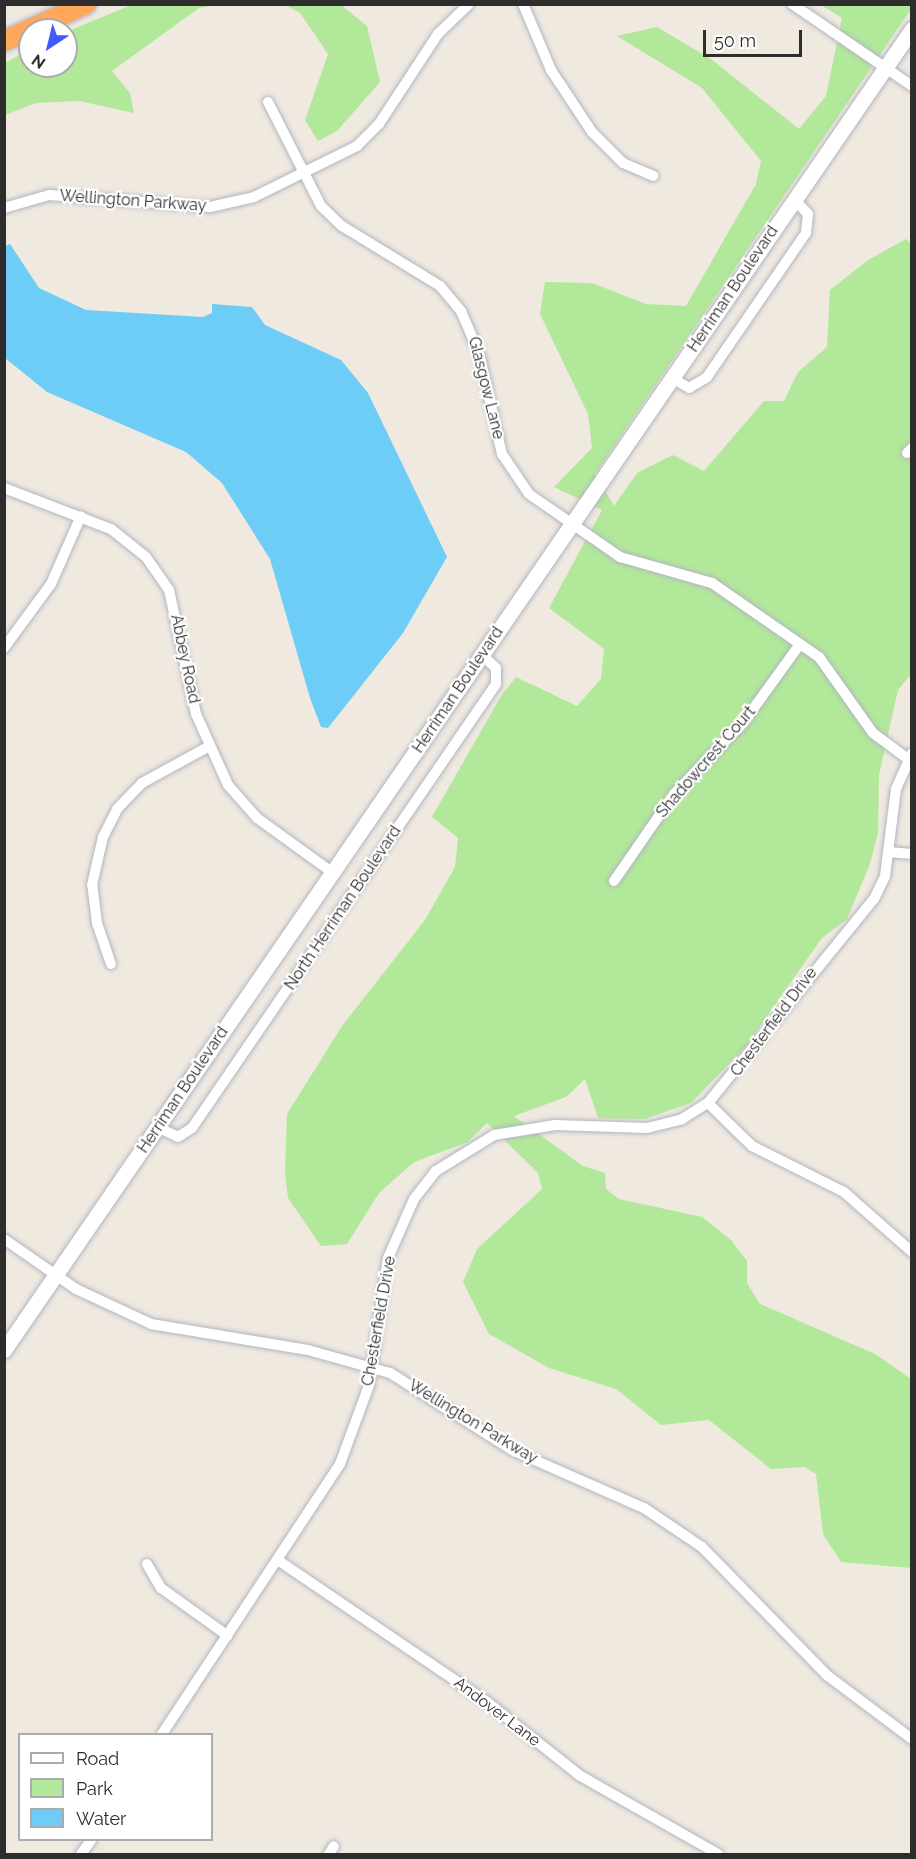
<!DOCTYPE html>
<style>
body{margin:0}
#map{position:relative;width:916px;height:1859px;overflow:hidden;background:#efe9e0;font-family:Raleway,sans-serif}
div>[style]{position:absolute}
.green>*{inset:0;background:#b2e89a}
.water>*{inset:0;background:#6ecdf6}
.roads{filter:drop-shadow(0 0 2px #b3b5c1) drop-shadow(0 0 2px #b3b5c1)}
.street>*{height:10px;margin:-5px;padding:0 5px;transform-origin:5px;border-radius:5px;background:#fff}
.secondary>*{height:15px;margin:-7.5px;padding:0 7.5px;transform-origin:7.5px;border-radius:7.5px;background:#fff}
.highway>*{height:20px;margin:-10px;padding:0 10px;transform-origin:10px;border-radius:10px;background:#ffa75b}
span{translate:-50% -50%;white-space:nowrap;text-align:center;line-height:1.15;-webkit-text-stroke:4.5px #fff;paint-order:stroke}
.street-label{font-size:16px;color:#2d2d2d}
.frame{position:absolute;inset:0;border:6px solid #2d2d2d;pointer-events:none}
.legend{position:absolute;left:18px;top:1733px;width:195px;height:108px;box-sizing:border-box;background:#fff;border:2px solid #ababab;margin:0;padding:8px 10px;list-style:none;font-size:18px;color:#2d2d2d}
.legend li{display:flex;align-items:center;gap:12px;height:30px}
.legend b{width:30px;border:2px solid #ababab}
.north{position:absolute;left:18px;top:18px;width:60px;height:60px;box-sizing:border-box;background:#fff;border:2px solid #ababab;border-radius:50%;rotate:215deg;font-size:16px;font-weight:700;line-height:24px;text-align:center;color:#2d2d2d}
.north::after{content:'';display:block;margin:auto;width:21px;height:27px;background:#3d5bff;clip-path:polygon(50% 0,100% 100%,50% 72%,0 100%)}
.scale{position:absolute;left:703px;top:30px;width:99px;height:27px;box-sizing:border-box;border:3px solid #2d2d2d;border-top:0;padding-left:8px;font-size:18px;line-height:21px;white-space:nowrap;color:#2d2d2d;-webkit-text-stroke:4px #fff;paint-order:stroke}
</style>
<div id="map">
<div class="green">
<div style="clip-path:polygon(131px 5px,217px 5px,199px 8px,112px 71px,130px 93px,134px 113px,79px 101px,36px 103px,5px 115px,5px 63px,30px 49px,30px 66px,66px 66px,66px 32px)"></div>
<div style="clip-path:polygon(285px 5px,341px 5px,367px 26px,380px 82px,337px 131px,318px 141px,305px 120px,328px 54px,300px 13px)"></div>
<div style="clip-path:polygon(821px 5px,911px 5px,911px 9px,595px 474px,614px 506px,637px 473px,673px 455px,704px 471px,764px 401px,784px 401px,798px 372px,827px 347px,830px 290px,868px 260px,906px 239px,911px 243px,911px 674px,898px 690px,879px 775px,878px 833px,870px 864px,847px 919px,822px 938px,746px 1046px,691px 1103px,645px 1119px,598px 1118px,585px 1079px,566px 1097px,514px 1116px,583px 1166px,605px 1173px,606px 1189px,619px 1199px,702px 1217px,731px 1240px,747px 1261px,747px 1283px,760px 1304px,875px 1354px,911px 1379px,911px 1568px,841px 1562px,823px 1534px,816px 1474px,805px 1467px,771px 1469px,709px 1420px,661px 1425px,616px 1389px,549px 1368px,489px 1334px,463px 1282px,477px 1249px,542px 1189px,538px 1173px,487px 1123px,468px 1142px,414px 1162px,379px 1193px,347px 1244px,321px 1246px,288px 1198px,285px 1173px,287px 1114px,342px 1026px,425px 920px,455px 867px,458px 838px,432px 817px,501px 696px,516px 677px,577px 706px,601px 679px,604px 649px,549px 608px,602px 510px,554px 487px,592px 448px,588px 414px,540px 314px,545px 282px,592px 283px,646px 304px,686px 306px,756px 184px,761px 161px,702px 88px,617px 36px,657px 27px,711px 59px,799px 129px,826px 96px,842px 18px)"></div>
</div>
<div class="water">
<div style="clip-path:polygon(10px 244px,39px 288px,86px 310px,203px 317px,212px 313px,212px 304px,252px 307px,265px 325px,341px 360px,368px 393px,447px 557px,403px 633px,328px 728px,321px 727px,310px 698px,270px 559px,222px 483px,186px 452px,47px 392px,5px 358px,5px 246px)"></div>
</div>
<div class="roads">
<div class="street">
<div style="left:523px;top:4px;width:72px;rotate:67deg"></div>
<div style="left:551px;top:70px;width:74px;rotate:56.5deg"></div>
<div style="left:592px;top:132px;width:44px;rotate:45deg"></div>
<div style="left:623px;top:163px;width:33px;rotate:23deg"></div>
<div style="left:792px;top:4px;width:145px;rotate:34.3deg"></div>
<div style="left:268px;top:102px;width:117px;rotate:63deg"></div>
<div style="left:321px;top:206px;width:29px;rotate:44deg"></div>
<div style="left:342px;top:226px;width:115px;rotate:31.5deg"></div>
<div style="left:440px;top:286px;width:33px;rotate:50deg"></div>
<div style="left:461px;top:311px;width:46px;rotate:66.8deg"></div>
<div style="left:479px;top:353px;width:104px;rotate:77.2deg"></div>
<div style="left:502px;top:454px;width:48px;rotate:56deg"></div>
<div style="left:529px;top:494px;width:111px;rotate:34.7deg"></div>
<div style="left:620px;top:557px;width:96px;rotate:15.8deg"></div>
<div style="left:712px;top:583px;width:130px;rotate:34.7deg"></div>
<div style="left:819px;top:657px;width:93px;rotate:54.6deg"></div>
<div style="left:873px;top:733px;width:44px;rotate:36.6deg"></div>
<div style="left:4px;top:208px;width:47px;rotate:-16.1deg"></div>
<div style="left:49px;top:195px;width:161px;rotate:4.3deg"></div>
<div style="left:210px;top:207px;width:45px;rotate:-12.8deg"></div>
<div style="left:254px;top:197px;width:115px;rotate:-26.3deg"></div>
<div style="left:357px;top:146px;width:31px;rotate:-45deg"></div>
<div style="left:379px;top:124px;width:108px;rotate:-56.8deg"></div>
<div style="left:438px;top:34px;width:43px;rotate:-44.1deg"></div>
<div style="left:672px;top:378px;width:20px;rotate:30deg"></div>
<div style="left:689px;top:388px;width:21px;rotate:-31deg"></div>
<div style="left:707px;top:377px;width:175px;rotate:-55.5deg"></div>
<div style="left:806px;top:233px;width:19px;rotate:-84deg"></div>
<div style="left:808px;top:214px;width:21px;rotate:-133deg"></div>
<div style="left:907px;top:453px;width:7px;rotate:-45deg"></div>
<div style="left:4px;top:488px;width:115px;rotate:21deg"></div>
<div style="left:111px;top:529px;width:45px;rotate:38.7deg"></div>
<div style="left:146px;top:557px;width:40px;rotate:55.1deg"></div>
<div style="left:169px;top:590px;width:127px;rotate:77.7deg"></div>
<div style="left:196px;top:714px;width:78px;rotate:65.7deg"></div>
<div style="left:228px;top:785px;width:44px;rotate:48.7deg"></div>
<div style="left:257px;top:818px;width:94px;rotate:35.9deg"></div>
<div style="left:4px;top:648px;width:79px;rotate:-53.7deg"></div>
<div style="left:51px;top:584px;width:74px;rotate:-66.2deg"></div>
<div style="left:888px;top:852px;width:24px;rotate:5deg"></div>
<div style="left:614px;top:881px;width:106px;rotate:-55.4deg"></div>
<div style="left:674px;top:794px;width:99px;rotate:-45.8deg"></div>
<div style="left:743px;top:723px;width:97px;rotate:-54.2deg"></div>
<div style="left:111px;top:964px;width:43px;rotate:-108.9deg"></div>
<div style="left:97px;top:923px;width:38px;rotate:-97deg"></div>
<div style="left:92px;top:885px;width:49px;rotate:-77.1deg"></div>
<div style="left:103px;top:837px;width:31px;rotate:-63deg"></div>
<div style="left:117px;top:809px;width:36px;rotate:-46deg"></div>
<div style="left:142px;top:783px;width:75px;rotate:-28.6deg"></div>
<div style="left:708px;top:1103px;width:62px;rotate:44.3deg"></div>
<div style="left:752px;top:1146px;width:103px;rotate:26.6deg"></div>
<div style="left:844px;top:1192px;width:91px;rotate:41.4deg"></div>
<div style="left:157px;top:1127px;width:23px;rotate:25deg"></div>
<div style="left:178px;top:1137px;width:17px;rotate:-33deg"></div>
<div style="left:192px;top:1128px;width:538px;rotate:-55.6deg"></div>
<div style="left:496px;top:684px;width:16px;rotate:-90deg"></div>
<div style="left:496px;top:668px;width:19px;rotate:-137deg"></div>
<div style="left:4px;top:1239px;width:88px;rotate:34.8deg"></div>
<div style="left:76px;top:1289px;width:83px;rotate:25deg"></div>
<div style="left:151px;top:1324px;width:159px;rotate:9.4deg"></div>
<div style="left:308px;top:1350px;width:85px;rotate:15.7deg"></div>
<div style="left:390px;top:1373px;width:146px;rotate:32.2deg"></div>
<div style="left:514px;top:1451px;width:142px;rotate:23.7deg"></div>
<div style="left:644px;top:1508px;width:70px;rotate:33.9deg"></div>
<div style="left:702px;top:1547px;width:180px;rotate:45.7deg"></div>
<div style="left:828px;top:1676px;width:105px;rotate:36.9deg"></div>
<div style="left:279px;top:1561px;width:251px;rotate:34.1deg"></div>
<div style="left:487px;top:1702px;width:117px;rotate:38.4deg"></div>
<div style="left:579px;top:1775px;width:160px;rotate:29.6deg"></div>
<div style="left:147px;top:1564px;width:28px;rotate:60deg"></div>
<div style="left:161px;top:1588px;width:82px;rotate:35.6deg"></div>
<div style="left:162px;top:1734px;width:323px;rotate:-56.6deg"></div>
<div style="left:340px;top:1464px;width:84px;rotate:-69.8deg"></div>
<div style="left:369px;top:1385px;width:128px;rotate:-81.5deg"></div>
<div style="left:388px;top:1258px;width:64px;rotate:-66.2deg"></div>
<div style="left:414px;top:1199px;width:36px;rotate:-52deg"></div>
<div style="left:436px;top:1171px;width:68px;rotate:-31.8deg"></div>
<div style="left:494px;top:1135px;width:62px;rotate:-9.3deg"></div>
<div style="left:555px;top:1125px;width:92px;rotate:1.9deg"></div>
<div style="left:647px;top:1128px;width:36px;rotate:-14deg"></div>
<div style="left:682px;top:1119px;width:31px;rotate:-32deg"></div>
<div style="left:708px;top:1103px;width:263px;rotate:-50.9deg"></div>
<div style="left:874px;top:899px;width:25px;rotate:-64deg"></div>
<div style="left:885px;top:876px;width:88px;rotate:-82.8deg"></div>
<div style="left:896px;top:789px;width:39px;rotate:-66deg"></div>
<div style="left:81px;top:1854px;width:17px;rotate:-54deg"></div>
<div style="left:329px;top:1854px;width:9px;rotate:-58deg"></div>
</div>
<div class="secondary">
<div style="left:4px;top:1350px;width:1603px;rotate:-55.5deg"></div>
</div>
<div class="highway">
<div style="left:4px;top:41px;width:90px;rotate:-24.3deg"></div>
</div>
</div>
<div class="street-label">
<span style="left:133px;top:201px;rotate:4deg">Wellington Parkway</span>
<span style="left:733px;top:289px;rotate:-56deg">Herriman Boulevard</span>
<span style="left:486px;top:388px;rotate:76deg">Glasgow Lane</span>
<span style="left:185px;top:659px;rotate:78deg">Abbey Road</span>
<span style="left:458px;top:690px;rotate:-56deg">Herriman Boulevard</span>
<span style="left:706px;top:762px;rotate:-49deg">Shadowcrest Court</span>
<span style="left:343px;top:908px;rotate:-56deg">North Herriman Boulevard</span>
<span style="left:774px;top:1022px;rotate:-53deg">Chesterfield Drive</span>
<span style="left:183px;top:1090px;rotate:-56deg">Herriman Boulevard</span>
<span style="left:379px;top:1321px;rotate:-80deg">Chesterfield Drive</span>
<span style="left:473px;top:1422px;rotate:31deg">Wellington Parkway</span>
<span style="left:497px;top:1712px;rotate:37deg">Andover Lane</span>
</div>
<div class="frame"></div>
<ul class="legend">
<li><b style="height:8px;background:#fff"></b>Road</li>
<li><b style="height:16px;background:#b2e89a"></b>Park</li>
<li><b style="height:16px;background:#6ecdf6"></b>Water</li>
</ul>
<div class="north">N</div>
<div class="scale">50 m</div>
</div>
